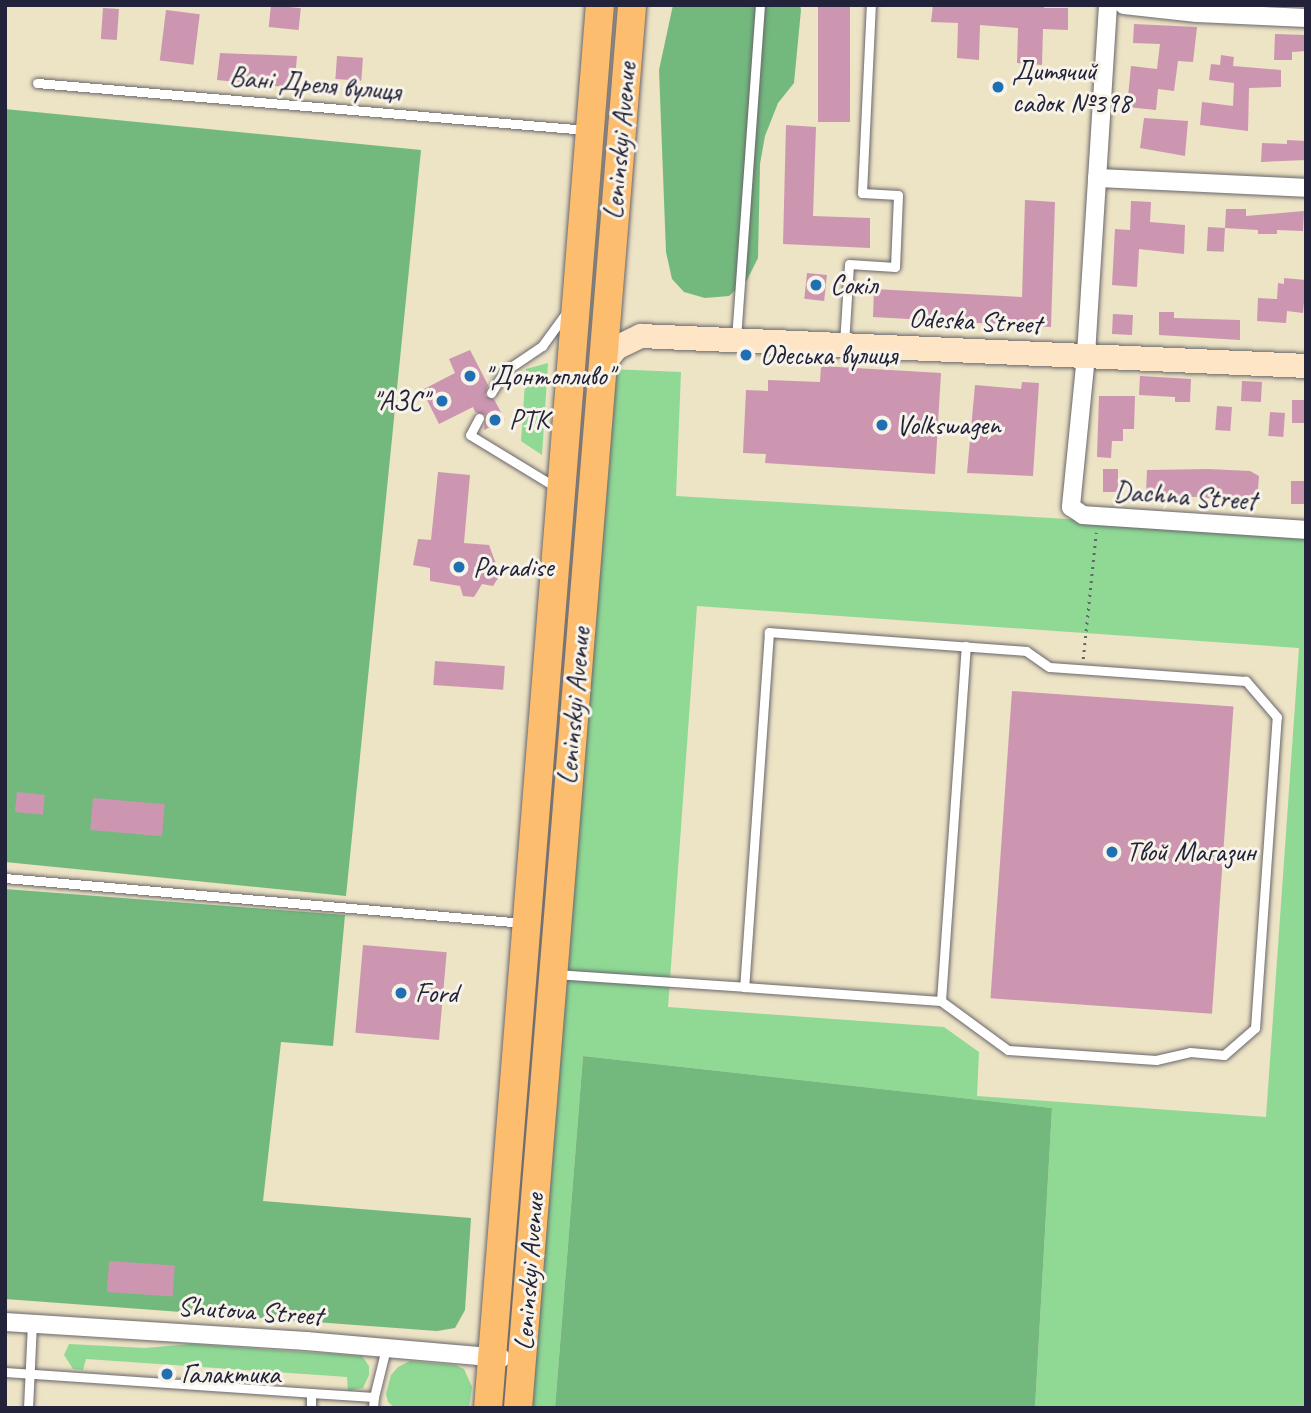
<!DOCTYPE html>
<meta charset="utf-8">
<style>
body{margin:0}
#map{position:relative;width:1311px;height:1413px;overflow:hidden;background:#ede3c5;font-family:Caveat,sans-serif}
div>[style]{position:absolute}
.green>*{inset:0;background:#8fd995}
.forest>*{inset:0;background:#73b97e}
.building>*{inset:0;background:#cc96b1;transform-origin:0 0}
.path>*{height:2.5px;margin-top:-1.25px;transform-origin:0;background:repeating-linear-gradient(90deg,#69666b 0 2px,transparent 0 7px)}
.roads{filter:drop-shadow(0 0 2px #69666b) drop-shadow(0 0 2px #69666b)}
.lane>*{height:9px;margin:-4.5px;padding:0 4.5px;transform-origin:4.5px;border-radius:4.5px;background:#fff}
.street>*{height:18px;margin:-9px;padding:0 9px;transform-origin:9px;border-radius:9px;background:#fff}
.secondary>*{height:24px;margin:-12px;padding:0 12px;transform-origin:12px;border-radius:12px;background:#fee5c5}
.primary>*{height:28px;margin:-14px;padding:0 14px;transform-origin:14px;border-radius:14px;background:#fcbd6f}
.dots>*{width:19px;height:19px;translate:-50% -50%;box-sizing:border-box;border:4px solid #f7f3e8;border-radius:50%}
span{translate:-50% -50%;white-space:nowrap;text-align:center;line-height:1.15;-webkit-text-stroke:6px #f7f3e8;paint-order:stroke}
.poi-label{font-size:28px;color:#22223b}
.left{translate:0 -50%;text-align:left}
.right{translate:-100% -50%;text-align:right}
.street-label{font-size:28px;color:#22223b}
.frame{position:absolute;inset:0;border:7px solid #22223b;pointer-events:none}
</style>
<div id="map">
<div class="green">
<div style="clip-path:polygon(548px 363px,542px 455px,521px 441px,526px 369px)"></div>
<div style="clip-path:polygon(evenodd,610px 369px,681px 372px,676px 496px,1306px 533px,1306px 1408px,1035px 1408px,1052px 1108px,583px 1056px,555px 1408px,531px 1408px,610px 369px,697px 606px,1299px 648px,1266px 1117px,977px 1096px,979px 1052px,944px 1027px,668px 1007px,697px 606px)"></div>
<div style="clip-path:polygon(69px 1344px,145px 1348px,191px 1344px,362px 1356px,369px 1366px,369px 1375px,363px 1388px,348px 1391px,347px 1377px,86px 1359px,83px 1370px,73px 1369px,64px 1355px)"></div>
<div style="clip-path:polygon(410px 1361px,455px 1365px,464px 1369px,472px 1387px,469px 1408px,395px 1408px,388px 1402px,386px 1394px,391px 1375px,398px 1367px)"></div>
</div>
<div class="forest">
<div style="clip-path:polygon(673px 5px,800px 5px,801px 10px,794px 83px,778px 103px,765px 136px,760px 164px,758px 258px,747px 280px,729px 296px,705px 298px,684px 292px,672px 279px,666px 252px,659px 70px)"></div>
<div style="clip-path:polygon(5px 109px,421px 150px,346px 896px,5px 862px)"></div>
<div style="clip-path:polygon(5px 889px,345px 915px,333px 1046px,281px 1042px,263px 1201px,471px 1218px,465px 1310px,455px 1328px,437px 1331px,5px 1299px)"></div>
<div style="clip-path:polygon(583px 1056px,1052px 1108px,1035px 1408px,555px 1408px)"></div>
</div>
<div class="building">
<div style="left:271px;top:5px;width:30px;height:22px;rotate:6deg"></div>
<div style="left:818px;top:5px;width:32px;height:117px"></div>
<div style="clip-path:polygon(933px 5px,1044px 5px,1044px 8px,1068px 8px,1068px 30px,1043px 29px,1042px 65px,1017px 63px,1018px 28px,980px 25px,979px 60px,957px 58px,958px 23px,931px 22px)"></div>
<div style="left:103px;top:8px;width:16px;height:31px;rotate:4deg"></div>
<div style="left:166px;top:10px;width:34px;height:51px;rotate:7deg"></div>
<div style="clip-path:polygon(1134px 24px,1197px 27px,1193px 62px,1178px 61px,1174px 91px,1158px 89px,1156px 110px,1127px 107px,1131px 66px,1157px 69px,1160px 44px,1133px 43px)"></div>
<div style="clip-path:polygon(1275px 34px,1306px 35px,1306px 51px,1292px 52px,1292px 60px,1274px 60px)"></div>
<div style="clip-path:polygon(220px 53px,297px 56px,294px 88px,217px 80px)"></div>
<div style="clip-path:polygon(1221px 55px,1234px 57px,1233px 66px,1281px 70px,1281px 87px,1249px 88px,1248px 131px,1200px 125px,1202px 102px,1233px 106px,1234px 83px,1209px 80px,1211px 64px,1220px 65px)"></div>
<div style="left:337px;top:56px;width:26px;height:23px;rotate:4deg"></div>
<div style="clip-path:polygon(1144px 118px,1188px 121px,1185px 156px,1140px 148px)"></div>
<div style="clip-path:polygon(786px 125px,816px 127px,813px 216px,870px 218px,870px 248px,783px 244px)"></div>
<div style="clip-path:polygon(1287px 140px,1306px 141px,1306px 160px,1261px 162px,1262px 143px,1287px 144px)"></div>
<div style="clip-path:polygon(1025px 200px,1055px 202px,1051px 327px,873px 317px,874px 289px,1022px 297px)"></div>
<div style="clip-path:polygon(1131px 201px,1151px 202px,1150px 222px,1185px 225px,1184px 254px,1139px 249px,1137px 287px,1112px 285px,1115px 229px,1130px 230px)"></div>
<div style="clip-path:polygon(1226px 209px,1246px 209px,1246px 216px,1304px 211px,1303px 231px,1277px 230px,1277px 234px,1258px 234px,1258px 230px,1225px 228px)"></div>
<div style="left:1208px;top:227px;width:17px;height:24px;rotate:3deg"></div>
<div style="left:807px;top:273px;width:20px;height:26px;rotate:6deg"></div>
<div style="clip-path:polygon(1284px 278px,1306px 280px,1303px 313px,1287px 311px,1286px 323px,1257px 321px,1258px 298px,1277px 299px,1278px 283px,1284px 284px)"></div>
<div style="clip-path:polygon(1159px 312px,1174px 312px,1174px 318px,1240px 320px,1240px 340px,1159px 335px)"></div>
<div style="left:1113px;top:314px;width:20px;height:20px;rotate:3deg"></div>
<div style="clip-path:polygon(470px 350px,488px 385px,485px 396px,494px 399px,505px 420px,484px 430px,485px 415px,475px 412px,473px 407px,439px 424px,422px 390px,455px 373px,449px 359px)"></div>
<div style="clip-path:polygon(821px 366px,941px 373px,935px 474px,765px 463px,766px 454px,743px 453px,746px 390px,768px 391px,768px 380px,820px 382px)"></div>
<div style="clip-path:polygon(1140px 376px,1191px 379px,1190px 402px,1175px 402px,1175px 397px,1139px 395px)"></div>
<div style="left:1242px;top:381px;width:20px;height:20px;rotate:3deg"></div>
<div style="clip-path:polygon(1022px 382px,1039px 383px,1033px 476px,967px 473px,975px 385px,1021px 389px)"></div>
<div style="clip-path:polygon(1099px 396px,1135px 396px,1134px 429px,1123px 429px,1123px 441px,1112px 441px,1111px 458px,1097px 457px)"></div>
<div style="left:1292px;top:400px;width:14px;height:23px"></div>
<div style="left:1217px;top:406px;width:15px;height:24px;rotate:4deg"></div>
<div style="left:1270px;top:412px;width:15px;height:24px;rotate:4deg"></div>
<div style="left:1103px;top:469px;width:15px;height:23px"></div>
<div style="clip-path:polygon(1208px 469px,1250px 471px,1259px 476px,1257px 502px,1146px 493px,1147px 470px)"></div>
<div style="clip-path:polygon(438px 472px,470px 475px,464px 543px,489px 545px,500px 575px,493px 586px,482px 584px,474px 597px,463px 596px,460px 586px,430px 581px,430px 568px,413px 565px,418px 539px,431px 540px)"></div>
<div style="left:1291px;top:481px;width:14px;height:23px"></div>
<div style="left:435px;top:661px;width:70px;height:24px;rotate:4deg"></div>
<div style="left:1012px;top:691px;width:222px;height:308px;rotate:4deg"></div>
<div style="left:17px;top:792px;width:28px;height:20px;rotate:6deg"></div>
<div style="left:93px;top:798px;width:72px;height:32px;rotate:5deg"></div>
<div style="left:363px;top:945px;width:84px;height:88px;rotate:5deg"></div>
<div style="left:109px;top:1261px;width:66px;height:31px;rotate:4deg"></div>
</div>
<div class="path">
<div style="left:1083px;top:659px;width:127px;rotate:-84.1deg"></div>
</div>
<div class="roads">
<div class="lane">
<div style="left:37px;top:83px;width:551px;rotate:4.89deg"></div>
<div style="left:736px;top:339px;width:335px;rotate:-85.9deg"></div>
<div style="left:844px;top:344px;width:80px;rotate:-86.4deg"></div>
<div style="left:849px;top:264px;width:46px;rotate:3.7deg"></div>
<div style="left:895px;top:267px;width:72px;rotate:-87.6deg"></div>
<div style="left:898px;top:195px;width:36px;rotate:-177deg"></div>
<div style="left:862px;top:193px;width:188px;rotate:-87.3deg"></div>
<div style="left:491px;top:393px;width:26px;rotate:-58deg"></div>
<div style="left:505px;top:371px;width:45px;rotate:-34deg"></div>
<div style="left:542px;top:346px;width:41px;rotate:-54deg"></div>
<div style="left:479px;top:418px;width:19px;rotate:118deg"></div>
<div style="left:470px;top:435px;width:102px;rotate:31.3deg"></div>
<div style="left:5px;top:878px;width:520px;rotate:4.96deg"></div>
<div style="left:555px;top:974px;width:189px;rotate:3.9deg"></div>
<div style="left:744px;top:987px;width:197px;rotate:4.1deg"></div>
<div style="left:941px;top:1001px;width:83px;rotate:36.2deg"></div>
<div style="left:1008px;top:1050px;width:148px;rotate:3.9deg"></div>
<div style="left:1156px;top:1060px;width:35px;rotate:-13deg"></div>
<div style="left:1190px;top:1052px;width:34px;rotate:5deg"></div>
<div style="left:1224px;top:1055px;width:41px;rotate:-41.1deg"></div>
<div style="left:1255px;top:1028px;width:312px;rotate:-86deg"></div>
<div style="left:1277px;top:717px;width:48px;rotate:-130.7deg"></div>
<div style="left:1246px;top:681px;width:197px;rotate:-175.9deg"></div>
<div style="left:1049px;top:667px;width:28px;rotate:-145deg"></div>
<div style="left:1026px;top:651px;width:258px;rotate:-175.8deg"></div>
<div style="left:769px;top:632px;width:356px;rotate:94deg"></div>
<div style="left:941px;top:1001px;width:356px;rotate:-86deg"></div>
<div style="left:5px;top:1372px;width:307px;rotate:3.9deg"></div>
<div style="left:28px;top:1408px;width:85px;rotate:-87.3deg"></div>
<div style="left:311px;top:1408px;width:15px;rotate:-90deg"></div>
<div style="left:311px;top:1393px;width:63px;rotate:3.6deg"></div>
<div style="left:374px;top:1397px;width:50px;rotate:-76.2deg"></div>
<div style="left:373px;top:1408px;width:11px;rotate:-85deg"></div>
</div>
<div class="street">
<div style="left:1108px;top:5px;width:352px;rotate:93.6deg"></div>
<div style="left:1086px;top:356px;width:152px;rotate:95.7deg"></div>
<div style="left:1071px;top:507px;width:14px;rotate:34deg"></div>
<div style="left:1083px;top:515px;width:224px;rotate:3.8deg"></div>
<div style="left:1124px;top:5px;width:73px;rotate:6.3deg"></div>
<div style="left:1197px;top:13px;width:109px;rotate:2.6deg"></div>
<div style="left:1097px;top:178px;width:209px;rotate:2.7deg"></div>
<div style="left:5px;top:1322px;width:302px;rotate:3.6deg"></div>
<div style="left:306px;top:1341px;width:196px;rotate:5deg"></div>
</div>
<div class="secondary">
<div style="left:602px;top:366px;width:23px;rotate:-52deg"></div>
<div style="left:616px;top:348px;width:28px;rotate:-26deg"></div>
<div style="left:641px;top:336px;width:666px;rotate:2.58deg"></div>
</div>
<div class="primary">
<div style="left:488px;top:1408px;width:1407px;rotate:-85.44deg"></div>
<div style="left:518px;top:1408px;width:1408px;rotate:-85.35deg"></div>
</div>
</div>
<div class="dots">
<div style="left:998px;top:87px;background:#1f6fb2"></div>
<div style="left:816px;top:285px;background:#1f6fb2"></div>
<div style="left:746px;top:355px;background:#1f6fb2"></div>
<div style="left:470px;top:376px;background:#1f6fb2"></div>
<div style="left:442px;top:401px;background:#1f6fb2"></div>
<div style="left:495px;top:420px;background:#1f6fb2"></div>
<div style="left:882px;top:425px;background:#1f6fb2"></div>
<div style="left:459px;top:567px;background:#1f6fb2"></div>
<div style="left:1112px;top:852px;background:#1f6fb2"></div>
<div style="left:401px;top:993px;background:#1f6fb2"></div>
<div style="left:167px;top:1374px;background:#1f6fb2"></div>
</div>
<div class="poi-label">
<span class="left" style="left:1012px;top:87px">Дитячий<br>садок №398</span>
<span class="left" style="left:830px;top:285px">Сокіл</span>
<span class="left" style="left:760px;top:355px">Одеська вулиця</span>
<span class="left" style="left:484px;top:376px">"Донтопливо"</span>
<span class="right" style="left:428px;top:401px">"АЗС"</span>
<span class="left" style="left:509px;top:420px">РТК</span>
<span class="left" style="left:896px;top:425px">Volkswagen</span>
<span class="left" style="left:473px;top:567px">Paradise</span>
<span class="left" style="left:1126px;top:852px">Твой Магазин</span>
<span class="left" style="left:415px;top:993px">Ford</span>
<span class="left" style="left:181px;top:1374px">Галактика</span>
</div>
<div class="street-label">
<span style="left:315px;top:84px;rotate:5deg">Вані Дреля вулиця</span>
<span style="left:620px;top:141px;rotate:-85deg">Leninskyi Avenue</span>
<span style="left:975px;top:321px;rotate:3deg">Odeska Street</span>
<span style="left:1185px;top:496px;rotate:4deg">Dachna Street</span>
<span style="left:574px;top:706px;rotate:-85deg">Leninskyi Avenue</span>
<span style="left:529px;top:1272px;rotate:-86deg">Leninskyi Avenue</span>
<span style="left:250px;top:1311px;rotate:4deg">Shutova Street</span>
</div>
<div class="frame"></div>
</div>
